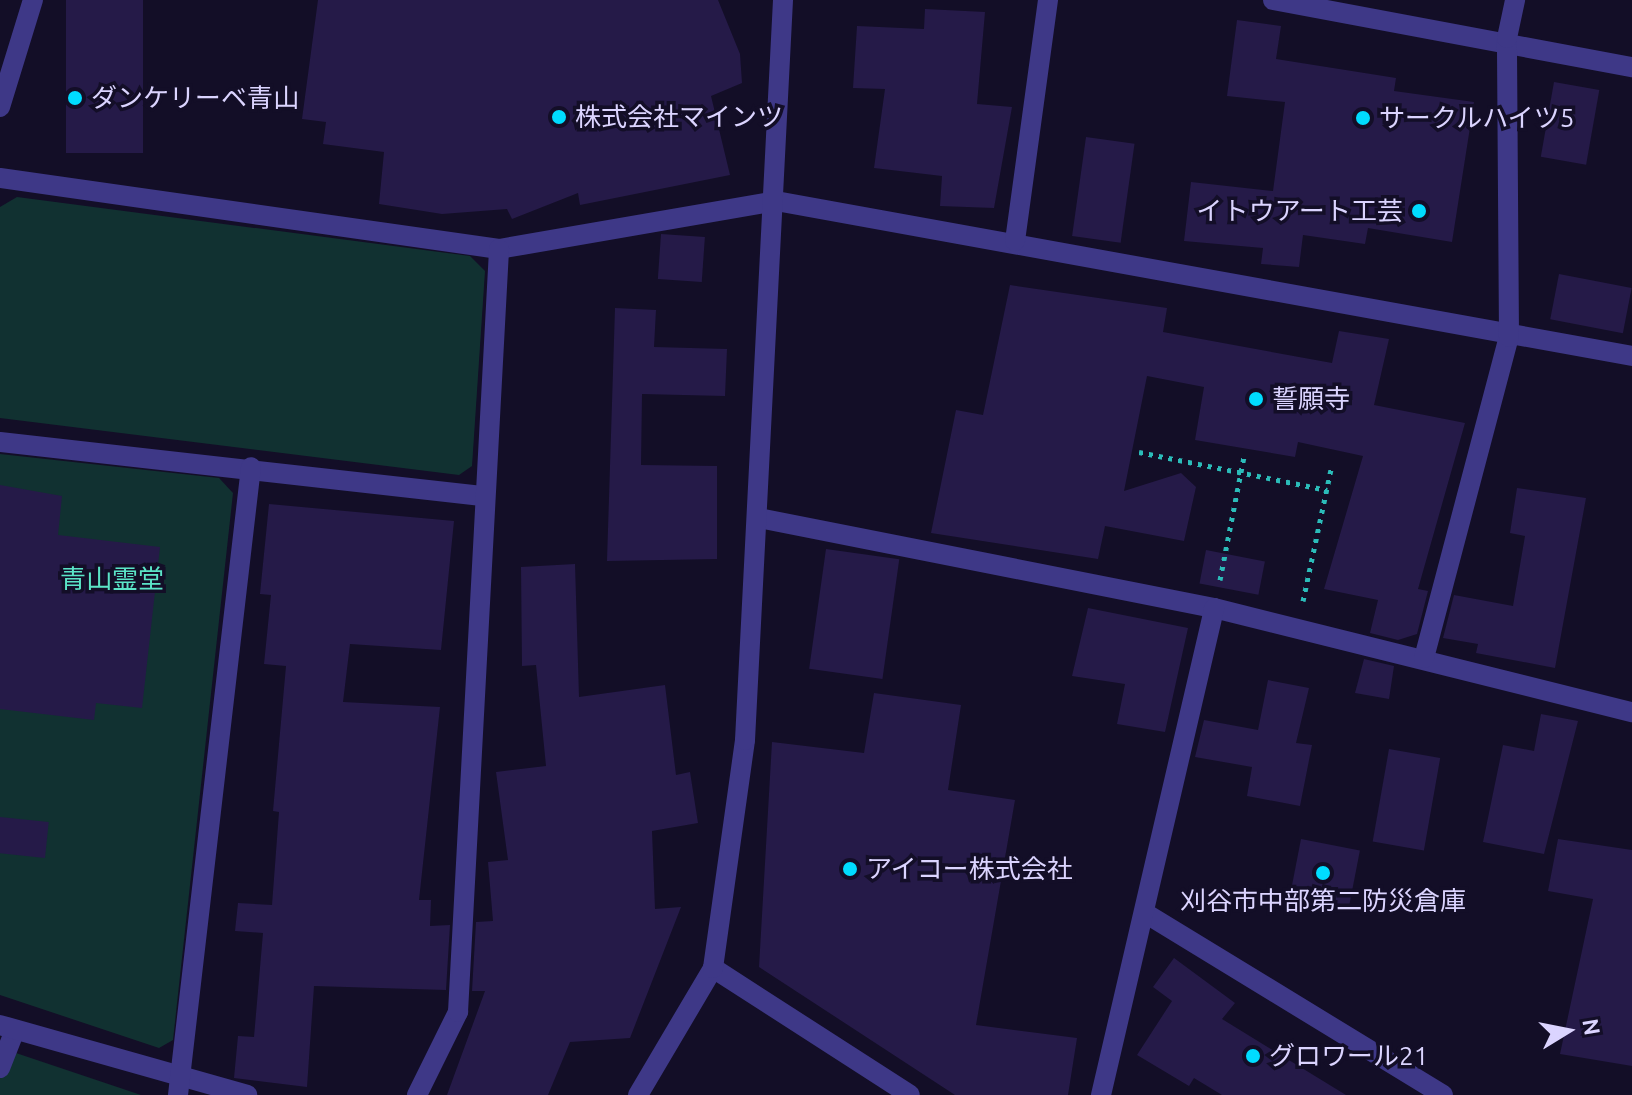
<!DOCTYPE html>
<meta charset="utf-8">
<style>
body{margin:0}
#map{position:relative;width:1632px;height:1095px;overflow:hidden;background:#130e27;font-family:Ubuntu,"Noto Sans JP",sans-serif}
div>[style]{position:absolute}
.green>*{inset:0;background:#113131}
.building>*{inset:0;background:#251a48;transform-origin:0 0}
.path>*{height:5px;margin-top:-2.5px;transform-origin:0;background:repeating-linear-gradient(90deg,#2bbcb9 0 4px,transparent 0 10px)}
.service>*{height:20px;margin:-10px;padding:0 10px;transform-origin:10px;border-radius:10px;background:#3e3887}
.minor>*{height:20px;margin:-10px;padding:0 10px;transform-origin:10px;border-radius:10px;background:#3e3887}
.tertiary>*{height:20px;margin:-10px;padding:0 10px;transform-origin:10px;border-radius:10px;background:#3e3887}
.dots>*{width:22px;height:22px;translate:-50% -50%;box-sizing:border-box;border:4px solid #130e27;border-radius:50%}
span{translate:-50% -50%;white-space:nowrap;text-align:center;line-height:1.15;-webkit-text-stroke:7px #130e27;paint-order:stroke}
.poi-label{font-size:26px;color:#dbd4ff}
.left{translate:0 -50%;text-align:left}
.right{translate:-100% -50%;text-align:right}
.park-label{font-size:26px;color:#5be4c7}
.north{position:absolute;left:1528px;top:991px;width:80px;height:80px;-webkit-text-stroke:6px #130e27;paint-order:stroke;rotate:80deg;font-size:22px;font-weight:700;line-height:32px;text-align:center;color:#dbd4ff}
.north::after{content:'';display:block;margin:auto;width:28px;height:36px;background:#dbd4ff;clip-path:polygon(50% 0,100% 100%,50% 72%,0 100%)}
</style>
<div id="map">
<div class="green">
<div style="clip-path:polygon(17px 197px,470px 256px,485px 271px,472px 466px,459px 475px,0 418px,0 207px)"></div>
<div style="clip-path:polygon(0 454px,219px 478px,233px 493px,173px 1040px,159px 1048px,0 995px)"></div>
<div style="clip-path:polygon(0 1048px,10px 1051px,141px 1095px,0 1095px)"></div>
</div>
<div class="building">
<div style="left:66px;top:0;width:77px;height:153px"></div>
<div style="clip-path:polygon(318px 0,718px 0,740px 54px,742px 83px,711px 96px,730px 175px,580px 205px,578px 193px,512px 219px,507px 209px,442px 214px,379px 204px,384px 152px,323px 144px,326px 122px,302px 119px)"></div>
<div style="clip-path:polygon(925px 9px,985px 12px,977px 104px,1012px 107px,994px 208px,940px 206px,942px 176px,874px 168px,885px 89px,853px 88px,857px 26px,924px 29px)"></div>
<div style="clip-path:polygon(1237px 20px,1281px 26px,1276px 59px,1396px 78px,1394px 91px,1474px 102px,1452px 242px,1368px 228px,1365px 244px,1303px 235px,1299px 267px,1261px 264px,1263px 248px,1184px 241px,1191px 182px,1273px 191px,1285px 102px,1227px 96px)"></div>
<div style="left:1554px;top:82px;width:46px;height:76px;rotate:10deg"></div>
<div style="left:1086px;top:137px;width:49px;height:100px;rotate:8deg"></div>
<div style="left:661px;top:234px;width:44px;height:45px;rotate:4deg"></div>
<div style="left:1559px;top:274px;width:74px;height:46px;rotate:11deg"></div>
<div style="clip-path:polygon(1010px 285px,1167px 308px,1163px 332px,1332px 363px,1339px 331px,1389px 339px,1374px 405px,1465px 423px,1418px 589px,1428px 591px,1417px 634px,1398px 640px,1370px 633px,1378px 600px,1324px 589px,1363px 456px,1298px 442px,1295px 457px,1195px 440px,1204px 387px,1147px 376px,1124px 491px,1181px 473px,1196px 487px,1184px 541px,1105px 526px,1098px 559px,931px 533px,956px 410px,983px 415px)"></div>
<div style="clip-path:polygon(615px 308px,656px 310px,654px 347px,727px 349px,725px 396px,642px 394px,641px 465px,717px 466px,717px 559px,607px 561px)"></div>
<div style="clip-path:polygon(0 485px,62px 496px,58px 535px,160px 547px,142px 708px,96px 703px,94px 720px,0 709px)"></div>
<div style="clip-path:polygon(1517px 488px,1586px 498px,1555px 668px,1476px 653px,1478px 644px,1443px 638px,1454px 595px,1513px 606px,1525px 536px,1510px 533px)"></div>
<div style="clip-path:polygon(269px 504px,454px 521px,441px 650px,350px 644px,343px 702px,440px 707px,419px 900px,431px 900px,430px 926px,450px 925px,446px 990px,314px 986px,307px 1087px,234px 1078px,238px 1036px,254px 1037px,263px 933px,235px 931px,238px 903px,272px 905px,279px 812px,273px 811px,286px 666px,264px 664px,271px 595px,260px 594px)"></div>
<div style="left:826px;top:549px;width:74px;height:121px;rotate:8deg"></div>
<div style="left:1206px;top:550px;width:60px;height:34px;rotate:11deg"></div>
<div style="clip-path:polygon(575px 564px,579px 697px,665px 685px,676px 775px,690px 772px,698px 823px,652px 831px,655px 909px,681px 907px,630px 1038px,570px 1042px,548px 1095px,447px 1095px,485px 991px,472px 991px,476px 922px,493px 921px,488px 862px,508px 860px,496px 772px,546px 766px,536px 665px,522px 666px,521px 567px)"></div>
<div style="clip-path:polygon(1088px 608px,1188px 628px,1165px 732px,1117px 724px,1125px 684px,1072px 676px)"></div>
<div style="clip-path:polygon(1364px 659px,1394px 666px,1389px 699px,1355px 693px)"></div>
<div style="clip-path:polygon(1268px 680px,1309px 688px,1296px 743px,1312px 745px,1300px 806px,1247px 796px,1252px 767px,1195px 757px,1204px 720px,1258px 730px)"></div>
<div style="clip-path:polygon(874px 693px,961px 705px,948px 790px,1015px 800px,976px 1025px,1077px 1038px,1068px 1095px,955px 1095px,759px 967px,772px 742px,864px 753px)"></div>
<div style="clip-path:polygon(1541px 714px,1578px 721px,1544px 854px,1483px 842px,1503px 745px,1534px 751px)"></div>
<div style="left:1389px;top:749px;width:52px;height:94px;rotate:10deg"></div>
<div style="left:0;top:817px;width:49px;height:36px;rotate:6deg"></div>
<div style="left:1301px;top:839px;width:60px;height:57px;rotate:11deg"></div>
<div style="clip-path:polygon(1558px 839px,1632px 850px,1632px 1066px,1560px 1054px,1593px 899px,1548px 891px)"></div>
<div style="clip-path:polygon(1174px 958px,1235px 1003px,1222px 1019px,1346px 1095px,1222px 1095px,1194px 1078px,1189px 1086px,1137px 1055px,1172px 1001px,1153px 987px)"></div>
</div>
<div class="path">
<div style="left:1139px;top:452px;width:192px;rotate:11.4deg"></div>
<div style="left:1220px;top:580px;width:125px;rotate:-79deg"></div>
<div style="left:1303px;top:601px;width:139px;rotate:-78deg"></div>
</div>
<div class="service">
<div style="left:0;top:1068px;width:41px;rotate:-68.5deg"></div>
</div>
<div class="minor">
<div style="left:1273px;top:0;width:365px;rotate:10.6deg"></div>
<div style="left:0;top:107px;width:112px;rotate:-72.9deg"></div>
<div style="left:0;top:178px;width:504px;rotate:8.1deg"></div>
<div style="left:499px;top:249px;width:281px;rotate:-9.8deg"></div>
<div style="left:776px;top:201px;width:870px;rotate:10.26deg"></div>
<div style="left:1015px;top:241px;width:243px;rotate:-82.2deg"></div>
<div style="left:0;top:442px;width:485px;rotate:6.4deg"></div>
<div style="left:759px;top:518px;width:464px;rotate:11.2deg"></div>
<div style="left:1214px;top:608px;width:431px;rotate:14deg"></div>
<div style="left:1424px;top:658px;width:332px;rotate:-75.2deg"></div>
<div style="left:1509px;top:337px;width:299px;rotate:-90.4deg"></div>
<div style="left:1507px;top:38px;width:39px;rotate:-78deg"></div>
<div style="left:1145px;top:913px;width:349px;rotate:31.4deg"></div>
<div style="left:0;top:1025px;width:257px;rotate:15.8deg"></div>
<div style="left:178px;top:1095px;width:632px;rotate:-83.37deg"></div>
<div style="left:417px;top:1095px;width:93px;rotate:-63.7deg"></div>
<div style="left:458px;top:1012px;width:764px;rotate:-86.92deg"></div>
<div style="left:1101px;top:1095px;width:500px;rotate:-76.9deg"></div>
</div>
<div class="tertiary">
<div style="left:713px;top:968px;width:234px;rotate:32.8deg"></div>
<div style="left:638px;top:1095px;width:147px;rotate:-59.4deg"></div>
<div style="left:713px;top:968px;width:230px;rotate:-82deg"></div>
<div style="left:745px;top:740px;width:741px;rotate:-87.06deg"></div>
</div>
<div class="dots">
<div style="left:75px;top:98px;background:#00dcff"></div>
<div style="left:559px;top:117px;background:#00dcff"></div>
<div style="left:1363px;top:118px;background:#00dcff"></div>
<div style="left:1419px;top:211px;background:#00dcff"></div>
<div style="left:1256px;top:399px;background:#00dcff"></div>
<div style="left:850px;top:869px;background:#00dcff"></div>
<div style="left:1323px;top:873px;background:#00dcff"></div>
<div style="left:1253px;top:1056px;background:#00dcff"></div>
</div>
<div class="poi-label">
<span class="left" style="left:91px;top:98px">ダンケリーベ青山</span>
<span class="left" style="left:575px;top:117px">株式会社マインツ</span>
<span class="left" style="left:1379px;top:118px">サークルハイツ5</span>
<span class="right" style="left:1403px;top:211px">イトウアート工芸</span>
<span class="left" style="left:1272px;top:399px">誓願寺</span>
<span class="left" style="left:866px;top:869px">アイコー株式会社</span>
<span style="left:1323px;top:901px">刈谷市中部第二防災倉庫</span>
<span class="left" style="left:1269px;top:1056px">グロワール21</span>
</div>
<div class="park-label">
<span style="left:112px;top:579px">青山霊堂</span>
</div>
<div class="north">N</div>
</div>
